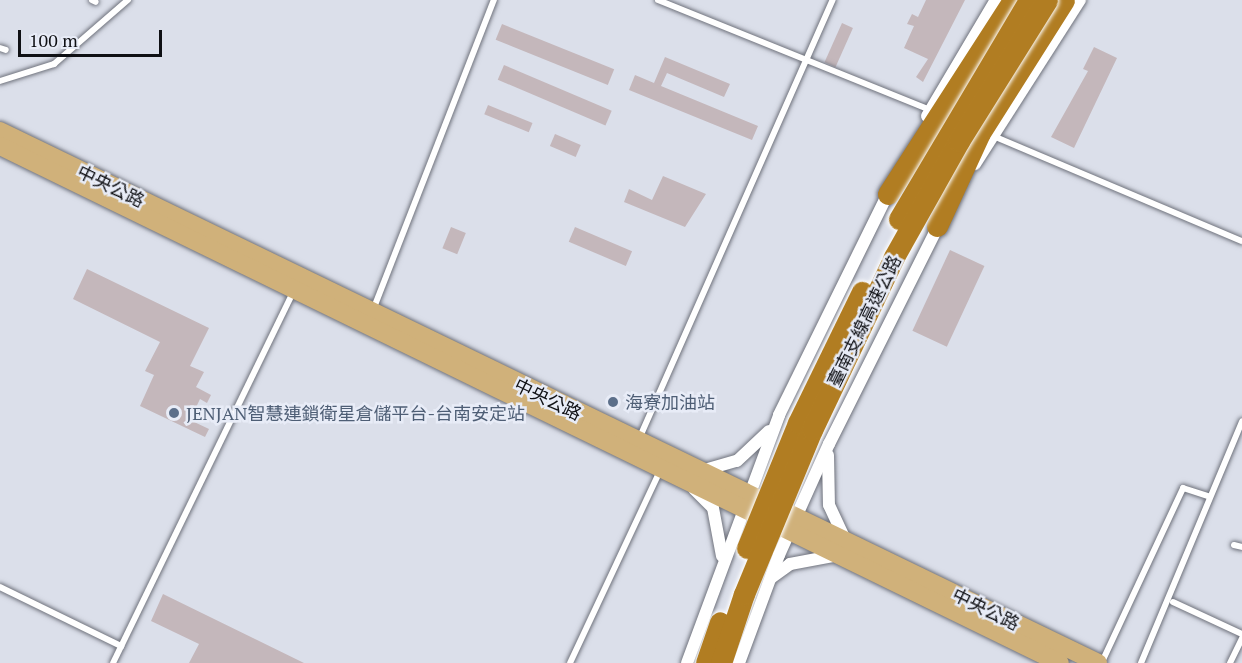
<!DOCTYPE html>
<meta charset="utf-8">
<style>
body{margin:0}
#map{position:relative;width:1242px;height:663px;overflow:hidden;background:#dbdfea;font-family:"PT Serif","Noto Sans TC",serif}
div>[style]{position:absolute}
.building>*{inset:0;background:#c4b7bb;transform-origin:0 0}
.roads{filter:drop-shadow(0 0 2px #6f727c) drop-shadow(0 0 2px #6f727c)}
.service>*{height:6px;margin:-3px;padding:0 3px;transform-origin:3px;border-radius:3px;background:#fff}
.minor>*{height:12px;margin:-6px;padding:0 6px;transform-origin:6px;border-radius:6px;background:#fff}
.primary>*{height:18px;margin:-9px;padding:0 9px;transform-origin:9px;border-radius:9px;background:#d0b17a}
.motorway>*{height:21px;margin:-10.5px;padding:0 10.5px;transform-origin:10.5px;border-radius:10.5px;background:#b17d22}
.bridges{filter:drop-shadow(0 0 2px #fff) drop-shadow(0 0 2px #fff)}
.motorway-bridge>*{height:21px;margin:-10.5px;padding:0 10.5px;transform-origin:10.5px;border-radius:10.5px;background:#b17d22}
.dots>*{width:16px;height:16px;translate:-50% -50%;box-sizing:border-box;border:3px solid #e8ecf7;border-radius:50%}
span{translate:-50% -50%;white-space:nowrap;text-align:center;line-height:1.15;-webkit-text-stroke:5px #e8ecf7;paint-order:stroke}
.street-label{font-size:18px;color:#0f1014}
.service-label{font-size:18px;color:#4e5e75}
.left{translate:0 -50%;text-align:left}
.scale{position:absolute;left:18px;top:30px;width:144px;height:27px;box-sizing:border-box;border:3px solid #0f1014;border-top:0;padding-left:8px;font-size:18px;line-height:21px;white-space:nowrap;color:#0f1014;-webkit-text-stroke:4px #e8ecf7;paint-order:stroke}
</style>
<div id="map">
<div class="building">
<div style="clip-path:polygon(926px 0,965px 0,923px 82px,916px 77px,928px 59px,904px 48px,914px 26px,907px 24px,912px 14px,918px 17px)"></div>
<div style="left:842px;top:23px;width:12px;height:43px;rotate:24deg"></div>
<div style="left:502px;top:24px;width:121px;height:17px;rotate:22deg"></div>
<div style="clip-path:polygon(1094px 47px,1117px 58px,1074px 148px,1051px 137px,1088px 71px,1083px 69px)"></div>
<div style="clip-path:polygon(665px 57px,730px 84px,724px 97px,667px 73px,661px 86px,758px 126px,752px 140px,629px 90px,635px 75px,654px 83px)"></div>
<div style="left:504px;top:65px;width:117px;height:16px;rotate:23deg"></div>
<div style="left:488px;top:105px;width:48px;height:10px;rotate:22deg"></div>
<div style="left:555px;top:134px;width:28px;height:13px;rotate:23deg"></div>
<div style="clip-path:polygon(663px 176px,706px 194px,685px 227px,624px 202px,629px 189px,652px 200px)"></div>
<div style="left:451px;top:227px;width:16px;height:23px;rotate:22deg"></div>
<div style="left:575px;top:227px;width:62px;height:16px;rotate:23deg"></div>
<div style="left:950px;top:250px;width:38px;height:89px;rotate:25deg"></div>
<div style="clip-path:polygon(87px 269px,209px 328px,190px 366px,204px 372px,196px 387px,211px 395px,207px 403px,200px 399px,190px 420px,209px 429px,205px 437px,140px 406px,154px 375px,145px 371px,160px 342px,73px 299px)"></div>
<div style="clip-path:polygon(163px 594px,304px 663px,189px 663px,199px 644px,151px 621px)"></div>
</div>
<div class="roads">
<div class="service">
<div style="left:92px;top:0;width:4px;rotate:27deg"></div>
<div style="left:658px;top:0;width:293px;rotate:22deg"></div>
<div style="left:0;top:48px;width:6px;rotate:18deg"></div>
<div style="left:0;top:81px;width:57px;rotate:-17.5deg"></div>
<div style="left:54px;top:64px;width:98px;rotate:-40.9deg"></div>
<div style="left:993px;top:136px;width:270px;rotate:22.9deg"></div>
<div style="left:373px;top:310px;width:333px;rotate:-68.7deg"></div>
<div style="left:639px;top:439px;width:480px;rotate:-66.2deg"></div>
<div style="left:1234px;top:545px;width:8px;rotate:14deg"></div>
<div style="left:0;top:587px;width:135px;rotate:26deg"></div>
<div style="left:1173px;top:602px;width:76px;rotate:24.9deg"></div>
<div style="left:1102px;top:662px;width:192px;rotate:-65deg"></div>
<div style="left:1183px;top:488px;width:28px;rotate:18deg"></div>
<div style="left:113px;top:663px;width:411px;rotate:-64.1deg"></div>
<div style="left:570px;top:663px;width:212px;rotate:-64.9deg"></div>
<div style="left:1141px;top:663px;width:262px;rotate:-67.3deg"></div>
<div style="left:1230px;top:663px;width:28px;rotate:-64deg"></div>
</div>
<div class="minor">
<div style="left:927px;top:116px;width:135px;rotate:-59.3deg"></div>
<div style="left:975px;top:164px;width:195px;rotate:-57.4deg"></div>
<div style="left:828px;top:455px;width:50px;rotate:88.9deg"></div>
<div style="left:829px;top:505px;width:40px;rotate:65deg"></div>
<div style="left:701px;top:471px;width:37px;rotate:-16deg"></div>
<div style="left:737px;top:461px;width:44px;rotate:-43.2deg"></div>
<div style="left:694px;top:489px;width:27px;rotate:45deg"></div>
<div style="left:713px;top:508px;width:49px;rotate:79.4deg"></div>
<div style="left:771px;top:578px;width:24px;rotate:-36deg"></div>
<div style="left:790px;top:564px;width:49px;rotate:-10.6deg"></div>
<div style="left:687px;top:663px;width:265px;rotate:-69.6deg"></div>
<div style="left:779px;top:415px;width:250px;rotate:-63.8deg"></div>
<div style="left:739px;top:663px;width:115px;rotate:-69.7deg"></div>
<div style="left:779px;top:555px;width:122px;rotate:-65.8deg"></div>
<div style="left:829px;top:444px;width:248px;rotate:-63.4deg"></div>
</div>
<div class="primary">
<div style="left:0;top:131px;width:1220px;rotate:25.85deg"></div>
<div style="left:0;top:146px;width:1179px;rotate:26deg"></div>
</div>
<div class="motorway">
<div style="left:888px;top:194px;width:231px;rotate:-57.2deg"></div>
<div style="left:937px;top:226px;width:102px;rotate:-65.2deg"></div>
<div style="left:980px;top:133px;width:157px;rotate:-57.7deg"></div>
</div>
</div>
<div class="bridges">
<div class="motorway-bridge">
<div style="left:899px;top:219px;width:255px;rotate:-59.3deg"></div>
<div style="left:747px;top:548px;width:135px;rotate:-67.8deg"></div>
<div style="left:798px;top:423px;width:146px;rotate:-64deg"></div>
<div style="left:706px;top:663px;width:43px;rotate:-71.1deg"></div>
<div style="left:721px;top:663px;width:73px;rotate:-71.6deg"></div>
<div style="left:744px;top:594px;width:178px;rotate:-67.5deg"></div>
<div style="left:812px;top:430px;width:191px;rotate:-64.6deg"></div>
<div style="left:894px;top:257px;width:133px;rotate:-60.7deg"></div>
<div style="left:959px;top:141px;width:166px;rotate:-58deg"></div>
</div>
</div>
<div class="dots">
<div style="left:613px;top:402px;background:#5c6f8a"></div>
<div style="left:174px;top:413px;background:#5c6f8a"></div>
</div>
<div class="street-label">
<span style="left:111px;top:186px;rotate:26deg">中央公路</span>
<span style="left:864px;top:321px;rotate:-64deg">臺南支線高速公路</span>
<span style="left:548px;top:399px;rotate:26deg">中央公路</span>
<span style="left:986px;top:609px;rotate:26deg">中央公路</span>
</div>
<div class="service-label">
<span class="left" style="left:625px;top:402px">海寮加油站</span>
<span class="left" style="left:186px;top:413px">JENJAN智慧連鎖衛星倉儲平台-台南安定站</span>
</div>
<div class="scale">100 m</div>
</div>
